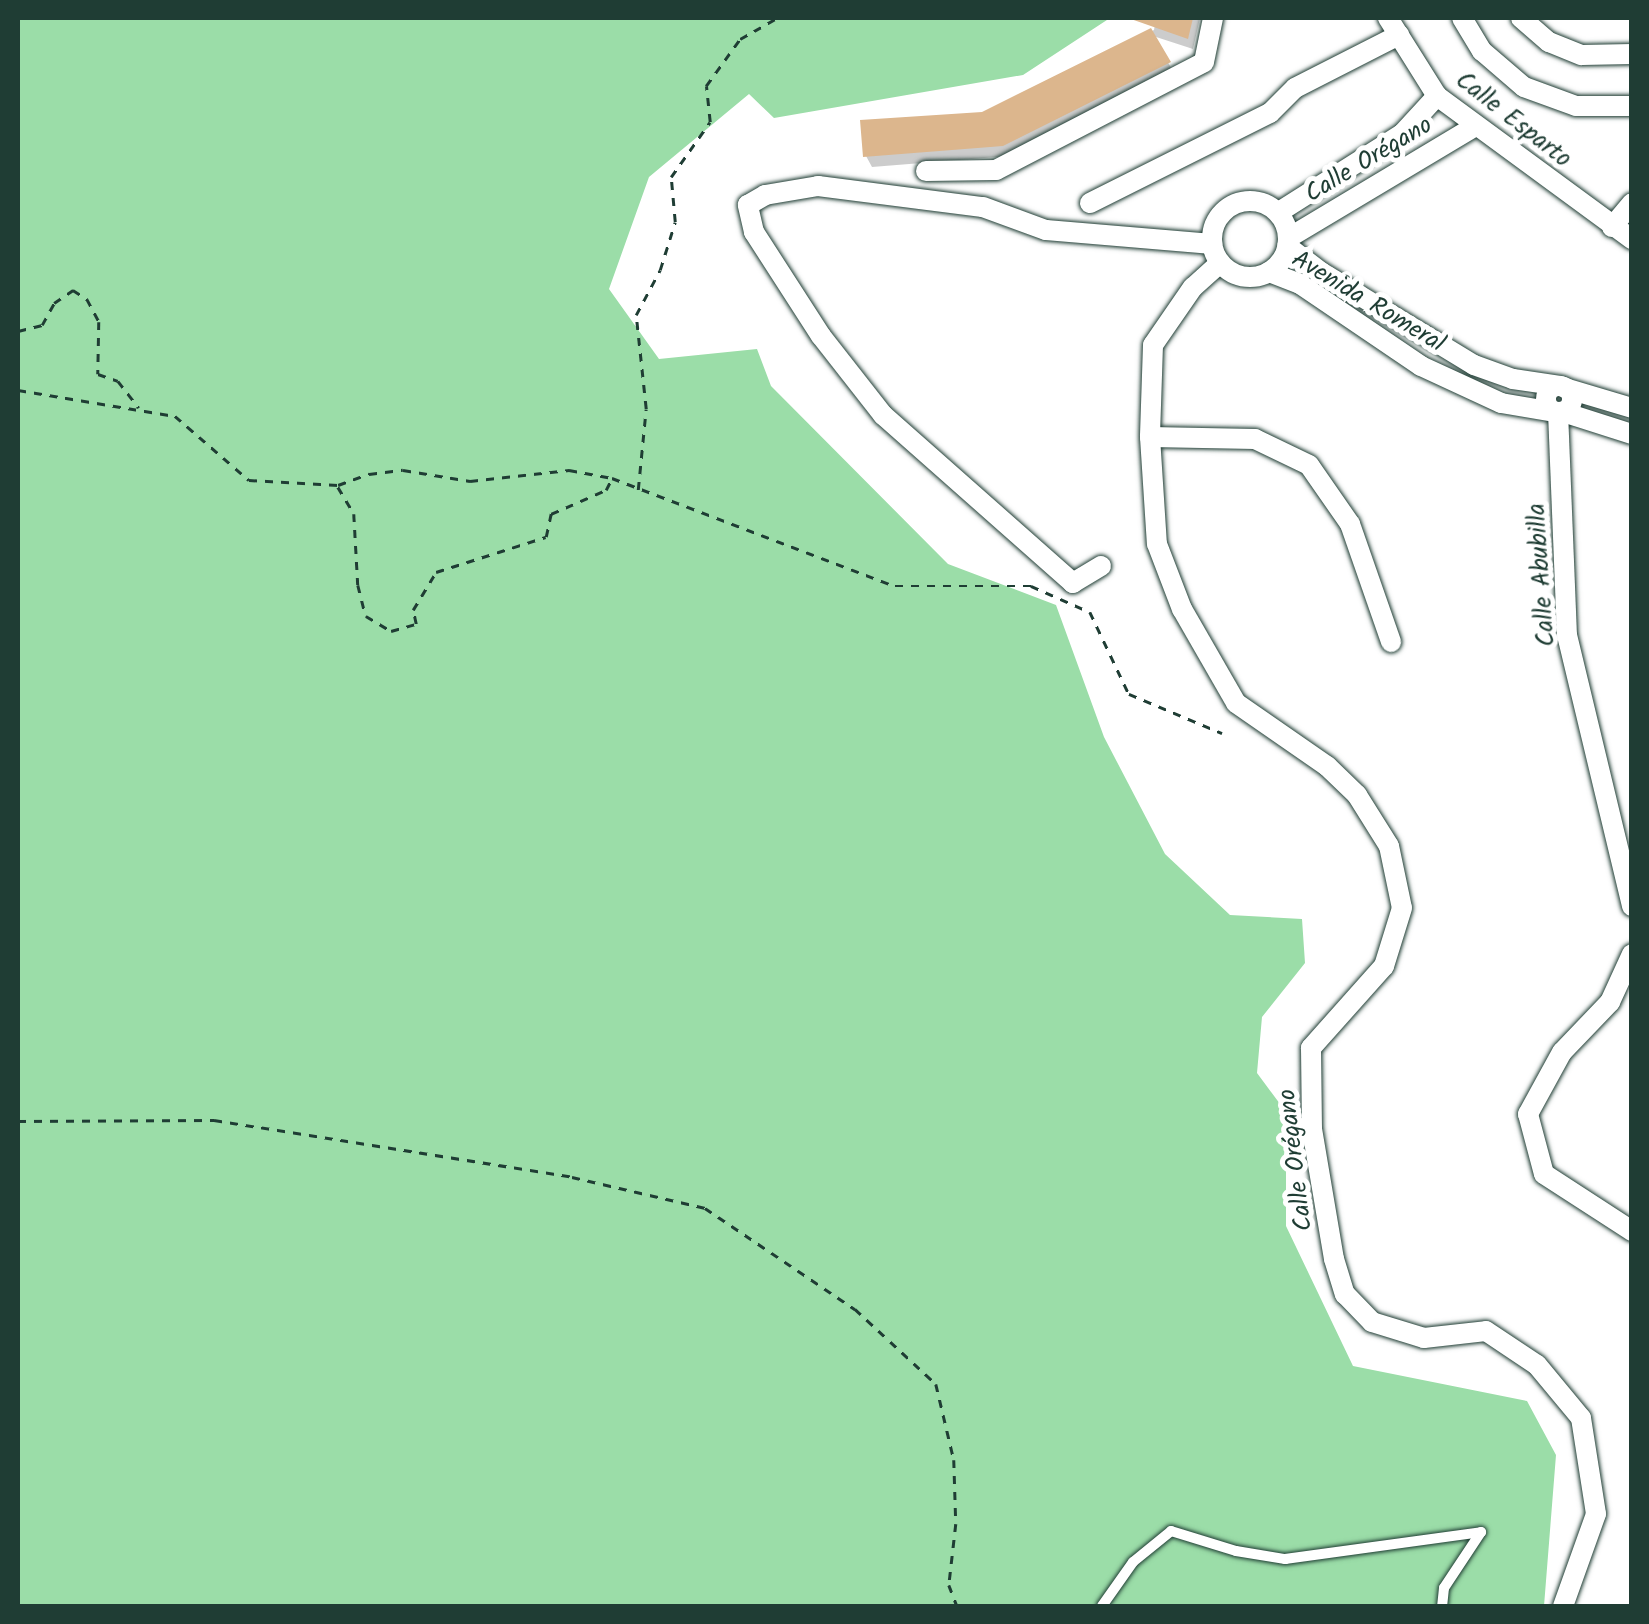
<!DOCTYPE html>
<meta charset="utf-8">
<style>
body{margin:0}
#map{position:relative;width:1649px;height:1624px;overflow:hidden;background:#fff;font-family:Kalam,sans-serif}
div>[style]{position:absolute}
.green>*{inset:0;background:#9bdda8}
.shadow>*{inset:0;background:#0003}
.building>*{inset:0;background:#dcb68d}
.path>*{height:2.5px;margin-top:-1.25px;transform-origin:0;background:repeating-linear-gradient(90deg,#1f3d34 0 8px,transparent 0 16px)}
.roads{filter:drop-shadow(0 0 2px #1f3d34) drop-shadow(0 0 2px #1f3d34)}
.lane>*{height:10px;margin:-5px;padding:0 5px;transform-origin:5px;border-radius:5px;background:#fff}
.street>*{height:20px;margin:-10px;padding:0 10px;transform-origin:10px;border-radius:10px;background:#fff}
.street>.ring{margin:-10px;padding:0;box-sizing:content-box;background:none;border:20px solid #fff;border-radius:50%}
span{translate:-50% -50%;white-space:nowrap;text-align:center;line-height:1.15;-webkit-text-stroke:10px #fff;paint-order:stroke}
.street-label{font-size:25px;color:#1f3d34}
.frame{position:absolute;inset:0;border:20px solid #1f3d34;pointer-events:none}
</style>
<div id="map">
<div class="green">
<div style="clip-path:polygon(18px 18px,1110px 18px,1023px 75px,774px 118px,749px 94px,649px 177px,609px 289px,659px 359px,757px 349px,771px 386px,948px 564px,1056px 605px,1104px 737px,1165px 854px,1230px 915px,1302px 919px,1305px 963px,1262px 1017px,1257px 1073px,1286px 1112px,1286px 1226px,1353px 1366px,1527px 1401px,1556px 1455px,1544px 1606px,18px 1606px)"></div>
</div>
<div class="shadow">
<div style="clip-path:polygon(1156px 18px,1200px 18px,1193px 49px,1153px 36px,1174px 73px,1009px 156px,872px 167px,866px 156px,983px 114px,1154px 30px)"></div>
</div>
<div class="building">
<div style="clip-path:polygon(1128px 18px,1193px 18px,1188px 39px)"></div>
<div style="clip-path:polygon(1151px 28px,1171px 62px,1003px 146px,863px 157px,860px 120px,982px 112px)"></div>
</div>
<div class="path">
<div style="left:18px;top:331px;width:25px;rotate:-14deg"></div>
<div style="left:42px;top:325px;width:25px;rotate:-61deg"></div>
<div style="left:54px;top:303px;width:23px;rotate:-34deg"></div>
<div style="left:73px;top:290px;width:17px;rotate:33deg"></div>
<div style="left:87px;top:299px;width:26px;rotate:62deg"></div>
<div style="left:99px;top:322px;width:52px;rotate:91.1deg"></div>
<div style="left:98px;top:374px;width:21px;rotate:19deg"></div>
<div style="left:118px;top:381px;width:34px;rotate:52deg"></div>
<div style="left:18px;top:390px;width:159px;rotate:9.4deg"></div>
<div style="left:175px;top:416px;width:98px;rotate:40.9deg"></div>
<div style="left:249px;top:480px;width:89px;rotate:3.2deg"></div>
<div style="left:338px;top:485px;width:33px;rotate:-20deg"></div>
<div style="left:369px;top:474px;width:34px;rotate:-7deg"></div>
<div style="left:403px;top:470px;width:68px;rotate:9.3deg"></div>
<div style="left:470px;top:481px;width:100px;rotate:-6.3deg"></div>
<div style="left:569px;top:470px;width:44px;rotate:10.5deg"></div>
<div style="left:612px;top:478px;width:303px;rotate:20.9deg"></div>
<div style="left:895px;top:586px;width:136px"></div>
<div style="left:1031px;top:586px;width:64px;rotate:23.8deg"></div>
<div style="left:1090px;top:612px;width:91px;rotate:64.6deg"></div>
<div style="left:1129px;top:694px;width:101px;rotate:22.8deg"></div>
<div style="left:338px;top:487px;width:31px;rotate:59deg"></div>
<div style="left:354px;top:514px;width:71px;rotate:86.8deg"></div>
<div style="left:358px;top:585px;width:32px;rotate:76deg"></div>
<div style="left:366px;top:616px;width:29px;rotate:31deg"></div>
<div style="left:391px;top:631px;width:26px;rotate:-16deg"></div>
<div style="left:416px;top:624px;width:14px;rotate:-102deg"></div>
<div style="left:413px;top:610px;width:44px;rotate:-58.8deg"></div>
<div style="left:436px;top:572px;width:115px;rotate:-17.7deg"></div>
<div style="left:546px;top:537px;width:24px;rotate:-78deg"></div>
<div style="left:551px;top:514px;width:60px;rotate:-23.6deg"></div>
<div style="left:606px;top:490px;width:13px;rotate:-63deg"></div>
<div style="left:638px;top:490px;width:81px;rotate:-84.4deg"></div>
<div style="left:646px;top:409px;width:95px;rotate:-96.1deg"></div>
<div style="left:636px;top:315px;width:51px;rotate:-61.9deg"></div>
<div style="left:660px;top:270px;width:50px;rotate:-72.6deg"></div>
<div style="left:675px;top:222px;width:45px;rotate:-95.1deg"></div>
<div style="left:671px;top:177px;width:67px;rotate:-54.7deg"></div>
<div style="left:710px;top:122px;width:36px;rotate:-96deg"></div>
<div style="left:706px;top:86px;width:58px;rotate:-54.1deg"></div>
<div style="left:740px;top:39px;width:43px;rotate:-29.6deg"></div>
<div style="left:18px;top:1121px;width:196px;rotate:-0.3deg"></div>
<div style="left:214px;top:1120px;width:363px;rotate:9deg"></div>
<div style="left:572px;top:1177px;width:137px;rotate:13.1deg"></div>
<div style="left:705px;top:1208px;width:181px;rotate:34deg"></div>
<div style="left:855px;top:1309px;width:110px;rotate:42.8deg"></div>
<div style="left:936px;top:1384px;width:78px;rotate:76.7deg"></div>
<div style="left:954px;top:1460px;width:64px;rotate:88.2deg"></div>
<div style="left:956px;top:1524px;width:61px;rotate:96.5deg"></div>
<div style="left:949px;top:1585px;width:22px;rotate:69deg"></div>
</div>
<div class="roads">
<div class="lane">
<div style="left:1102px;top:1606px;width:54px;rotate:-54.8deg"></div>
<div style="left:1133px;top:1562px;width:49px;rotate:-39.2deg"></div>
<div style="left:1171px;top:1531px;width:68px;rotate:17.1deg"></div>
<div style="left:1236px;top:1551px;width:50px;rotate:9.3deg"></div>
<div style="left:1285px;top:1559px;width:198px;rotate:-7.8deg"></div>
<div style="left:1481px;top:1532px;width:67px;rotate:123.5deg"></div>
<div style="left:1444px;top:1588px;width:18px;rotate:96deg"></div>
</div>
<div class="street">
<div style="left:1388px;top:18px;width:92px;rotate:57.9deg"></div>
<div style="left:1437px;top:96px;width:242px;rotate:36.3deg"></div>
<div style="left:1462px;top:18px;width:39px;rotate:59deg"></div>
<div style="left:1482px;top:51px;width:55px;rotate:40.6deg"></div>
<div style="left:1524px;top:87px;width:55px;rotate:20.1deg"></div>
<div style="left:1576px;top:106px;width:56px"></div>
<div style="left:1521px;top:18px;width:37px;rotate:41deg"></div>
<div style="left:1549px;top:42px;width:35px;rotate:22deg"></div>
<div style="left:1582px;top:55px;width:50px;rotate:-1.1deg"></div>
<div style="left:926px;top:171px;width:70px;rotate:-0.8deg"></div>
<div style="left:996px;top:170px;width:234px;rotate:-27.4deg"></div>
<div style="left:1204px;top:62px;width:45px;rotate:-78.4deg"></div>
<div class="ring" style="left:1212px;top:201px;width:56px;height:56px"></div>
<div style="left:1090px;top:203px;width:201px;rotate:-26.6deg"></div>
<div style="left:1270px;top:113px;width:35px;rotate:-45deg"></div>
<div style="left:1295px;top:88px;width:117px;rotate:-27deg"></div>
<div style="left:1279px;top:212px;width:146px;rotate:-32.4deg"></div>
<div style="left:1402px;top:134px;width:52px;rotate:-47.4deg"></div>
<div style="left:1612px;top:227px;width:31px;rotate:-50deg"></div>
<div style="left:1290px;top:237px;width:214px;rotate:-30.9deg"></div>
<div style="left:1287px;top:246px;width:43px;rotate:37.4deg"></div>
<div style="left:1321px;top:272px;width:179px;rotate:31.3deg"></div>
<div style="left:1474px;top:365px;width:41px;rotate:19.7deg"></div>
<div style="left:1513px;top:379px;width:49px;rotate:8.3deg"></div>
<div style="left:1220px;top:263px;width:36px;rotate:138deg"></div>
<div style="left:1193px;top:287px;width:70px;rotate:124.6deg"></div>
<div style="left:1153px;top:345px;width:92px;rotate:91.9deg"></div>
<div style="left:1150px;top:437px;width:107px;rotate:86.3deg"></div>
<div style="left:1157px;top:544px;width:70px;rotate:69deg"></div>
<div style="left:1182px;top:609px;width:108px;rotate:60.1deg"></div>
<div style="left:1236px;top:703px;width:111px;rotate:34.7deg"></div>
<div style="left:1327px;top:766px;width:42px;rotate:44deg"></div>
<div style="left:1357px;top:795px;width:60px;rotate:57.9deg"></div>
<div style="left:1389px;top:846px;width:63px;rotate:78.2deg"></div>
<div style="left:1402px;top:908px;width:61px;rotate:107.2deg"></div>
<div style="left:1384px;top:966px;width:110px;rotate:131.7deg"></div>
<div style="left:1311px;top:1048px;width:81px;rotate:89.3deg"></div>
<div style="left:1312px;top:1129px;width:132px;rotate:80.4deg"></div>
<div style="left:1334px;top:1259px;width:37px;rotate:73deg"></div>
<div style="left:1345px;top:1294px;width:39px;rotate:46deg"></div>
<div style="left:1372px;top:1322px;width:54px;rotate:17.1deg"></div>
<div style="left:1424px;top:1338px;width:62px;rotate:-6.4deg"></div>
<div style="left:1486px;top:1331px;width:61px;rotate:33.7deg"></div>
<div style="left:1537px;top:1365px;width:69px;rotate:50.3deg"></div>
<div style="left:1581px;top:1418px;width:97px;rotate:81.1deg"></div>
<div style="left:1596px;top:1514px;width:98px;rotate:109.7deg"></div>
<div style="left:1269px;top:272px;width:33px;rotate:21deg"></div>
<div style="left:1300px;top:284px;width:146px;rotate:34.1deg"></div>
<div style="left:1421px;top:366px;width:88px;rotate:24.8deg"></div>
<div style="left:1501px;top:403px;width:54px;rotate:9.6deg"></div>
<div class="ring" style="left:1546px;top:386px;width:6px;height:6px"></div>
<div style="left:1565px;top:388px;width:70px;rotate:16.6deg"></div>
<div style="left:1558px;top:412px;width:223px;rotate:87.7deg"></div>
<div style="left:1567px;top:635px;width:279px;rotate:76.5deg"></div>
<div style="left:1563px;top:412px;width:72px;rotate:17.7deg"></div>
<div style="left:1150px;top:437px;width:105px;rotate:1.1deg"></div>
<div style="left:1255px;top:439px;width:60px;rotate:25.7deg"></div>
<div style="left:1309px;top:465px;width:72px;rotate:55.2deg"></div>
<div style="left:1350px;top:524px;width:125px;rotate:70.8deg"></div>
<div style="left:1101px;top:566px;width:33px;rotate:149deg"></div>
<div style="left:1073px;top:583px;width:254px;rotate:-138.5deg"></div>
<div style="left:883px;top:415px;width:100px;rotate:-128.1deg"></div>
<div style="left:821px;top:336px;width:124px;rotate:-122.8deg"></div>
<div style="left:754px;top:232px;width:28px;rotate:-103deg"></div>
<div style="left:748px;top:205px;width:20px;rotate:-30deg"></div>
<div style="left:765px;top:195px;width:54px;rotate:-9.6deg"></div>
<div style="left:818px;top:186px;width:166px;rotate:7.3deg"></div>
<div style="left:983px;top:207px;width:67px;rotate:20.1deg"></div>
<div style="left:1046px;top:230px;width:167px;rotate:4.8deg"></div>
<div style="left:1632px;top:954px;width:53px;rotate:114.6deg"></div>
<div style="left:1610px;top:1002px;width:69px;rotate:133.8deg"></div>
<div style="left:1562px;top:1052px;width:71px;rotate:118.7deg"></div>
<div style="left:1528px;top:1114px;width:62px;rotate:75.1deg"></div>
<div style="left:1544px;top:1174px;width:105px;rotate:32.9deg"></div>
</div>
</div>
<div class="street-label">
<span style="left:1513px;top:120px;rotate:38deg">Calle Esparto</span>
<span style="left:1369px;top:160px;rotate:-31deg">Calle Orégano</span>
<span style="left:1368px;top:302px;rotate:31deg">Avenida Romeral</span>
<span style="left:1542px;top:575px;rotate:-94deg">Calle Abubilla</span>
<span style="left:1296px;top:1160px;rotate:-97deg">Calle Orégano</span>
</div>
<div class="frame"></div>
</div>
